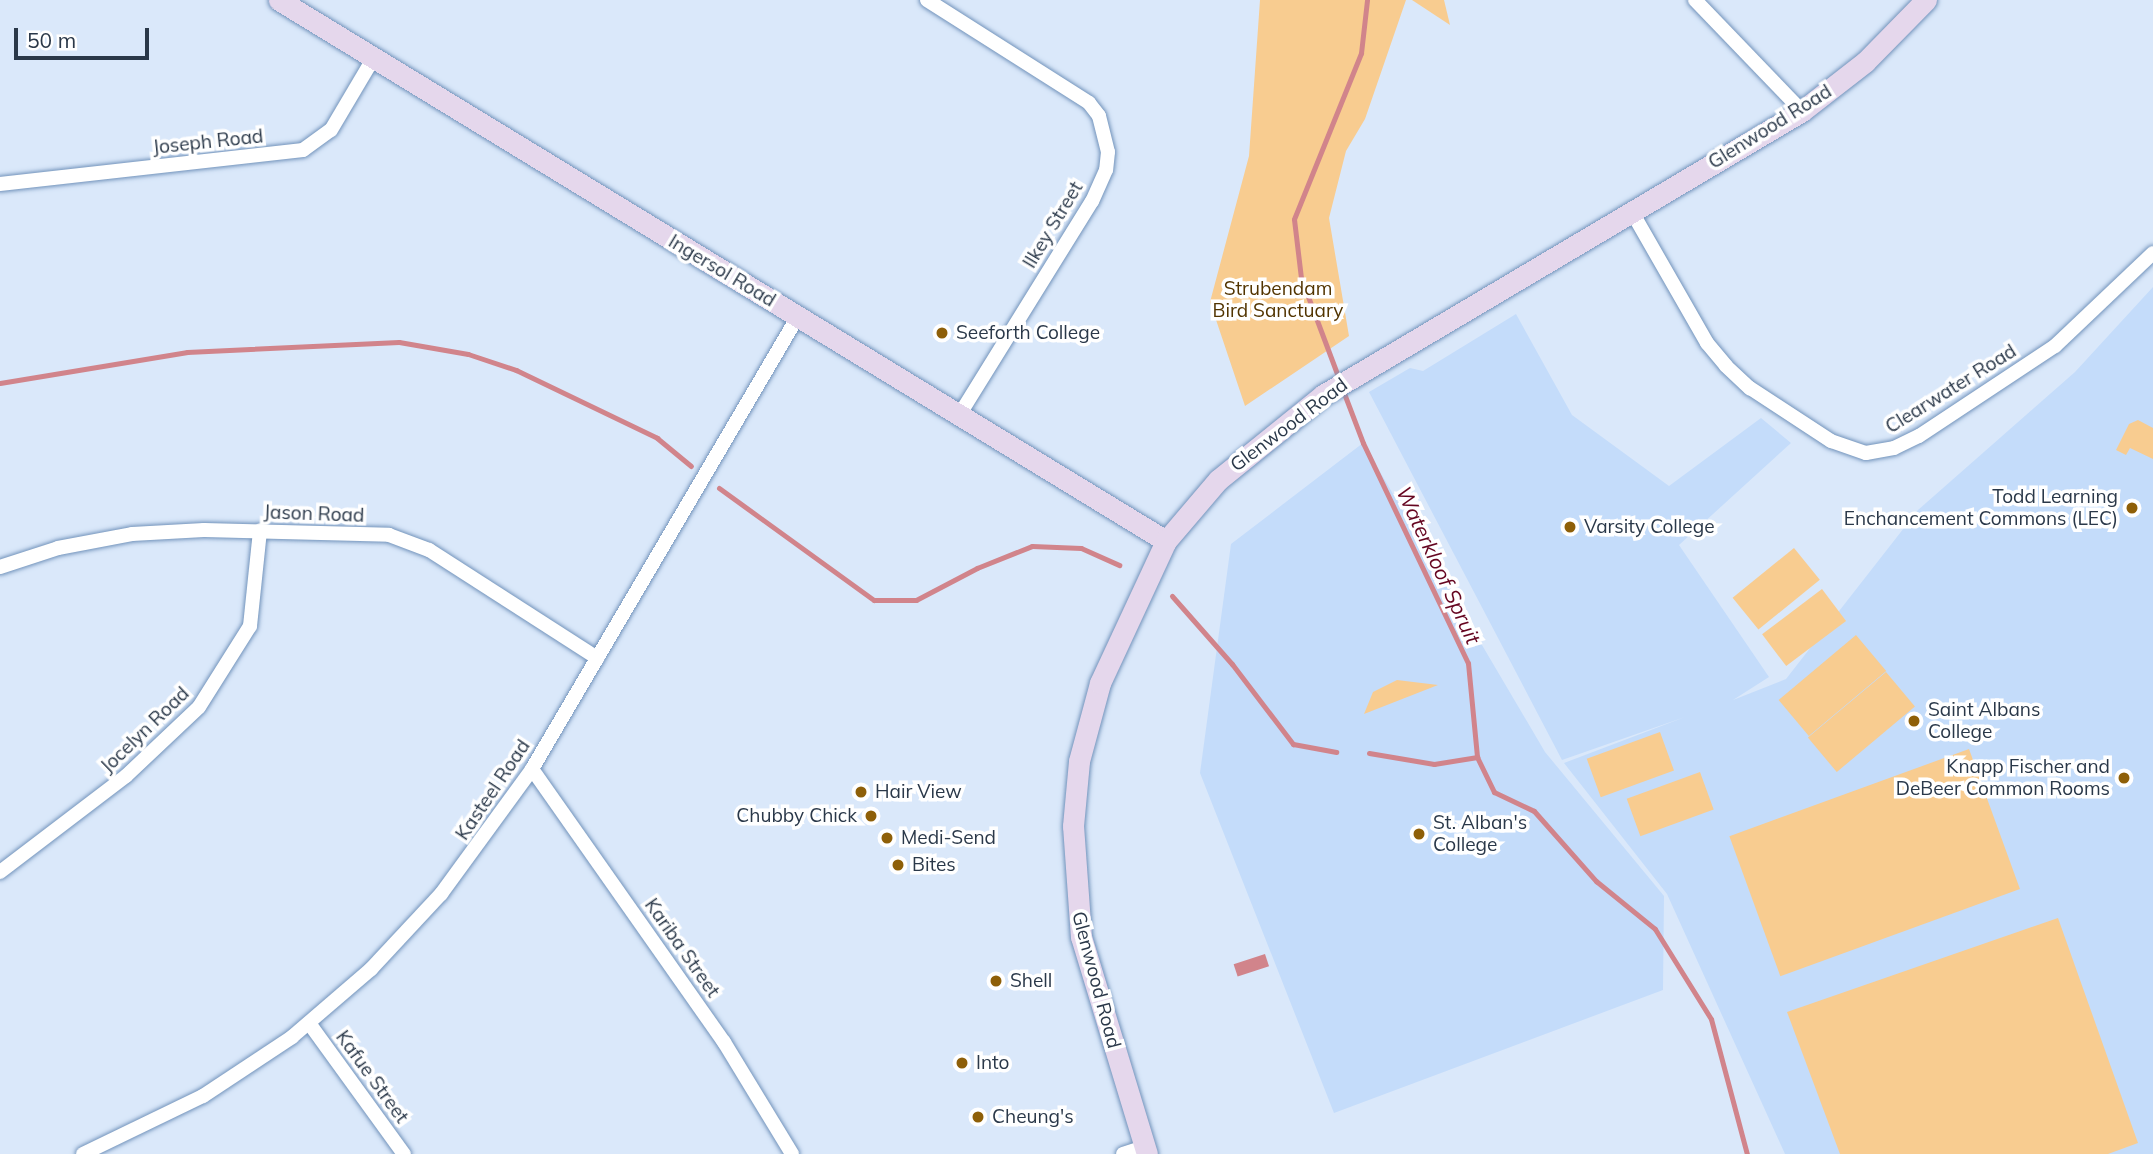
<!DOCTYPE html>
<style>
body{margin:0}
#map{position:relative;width:2153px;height:1154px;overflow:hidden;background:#dae8fa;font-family:Mulish,sans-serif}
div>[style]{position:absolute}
.built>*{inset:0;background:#c4dcfa}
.green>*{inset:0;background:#f8cc90;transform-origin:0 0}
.water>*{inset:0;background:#d1848b;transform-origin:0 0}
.stream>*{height:5px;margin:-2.5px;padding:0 2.5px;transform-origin:2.5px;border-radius:2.5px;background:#d1848b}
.roads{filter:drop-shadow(0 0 2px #7293bb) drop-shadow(0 0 2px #7293bb)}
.street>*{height:14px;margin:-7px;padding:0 7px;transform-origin:7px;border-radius:7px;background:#fff}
.secondary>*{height:21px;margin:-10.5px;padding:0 10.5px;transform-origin:10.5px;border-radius:10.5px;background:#e5d7ec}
.dots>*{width:19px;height:19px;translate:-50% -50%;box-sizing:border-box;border:4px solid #fff;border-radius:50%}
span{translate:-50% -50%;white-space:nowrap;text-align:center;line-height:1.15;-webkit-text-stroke:7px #fff;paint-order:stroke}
.street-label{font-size:19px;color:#2a3849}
.park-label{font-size:19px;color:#523400}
.poi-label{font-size:19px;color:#2a3849}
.left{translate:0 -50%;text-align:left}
.right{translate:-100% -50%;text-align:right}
.water-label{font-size:21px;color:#650520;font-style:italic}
.scale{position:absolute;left:14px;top:28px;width:135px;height:32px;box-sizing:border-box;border:4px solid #2a3849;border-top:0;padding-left:9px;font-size:21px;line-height:24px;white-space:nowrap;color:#2a3849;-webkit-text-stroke:5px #fff;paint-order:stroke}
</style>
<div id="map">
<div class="built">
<div style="clip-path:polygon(2153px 287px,2153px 1154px,1785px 1154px,1667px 894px,1564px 763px,1685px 717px,1562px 760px,1369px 392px,1410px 368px,1423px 371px,1516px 314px,1572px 415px,1669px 486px,1761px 418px,1791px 443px,1679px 545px,1769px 677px,1733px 700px,1786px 679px,1918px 510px,2075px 372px)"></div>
<div style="clip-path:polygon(1363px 443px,1545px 752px,1664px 896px,1663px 990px,1334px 1113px,1200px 773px,1231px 544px)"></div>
</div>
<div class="green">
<div style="clip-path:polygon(1260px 0,1406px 0,1365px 119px,1346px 151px,1329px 218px,1349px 336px,1245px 406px,1210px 302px,1249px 156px)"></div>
<div style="clip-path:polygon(1412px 0,1444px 0,1450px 25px)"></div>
<div style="clip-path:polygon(2138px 420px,2153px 428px,2153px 459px,2130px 448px,2126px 455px,2116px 450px,2129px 424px)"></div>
<div style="left:1794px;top:548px;width:41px;height:79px;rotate:51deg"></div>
<div style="left:1822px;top:589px;width:40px;height:75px;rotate:53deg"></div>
<div style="left:1856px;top:635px;width:47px;height:101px;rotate:50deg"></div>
<div style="left:1886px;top:672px;width:45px;height:102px;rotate:50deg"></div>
<div style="clip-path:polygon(1397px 680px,1438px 685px,1364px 714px,1373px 692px)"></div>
<div style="left:1660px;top:732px;width:41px;height:78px;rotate:70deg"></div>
<div style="left:1969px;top:749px;width:149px;height:255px;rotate:70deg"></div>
<div style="left:1700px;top:772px;width:40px;height:78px;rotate:70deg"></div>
<div style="clip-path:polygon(2058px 918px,2138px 1143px,2108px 1154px,1840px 1154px,1787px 1012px)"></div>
</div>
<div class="water">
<div style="left:1265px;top:954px;width:13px;height:33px;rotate:72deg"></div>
</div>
<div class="stream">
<div style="left:1339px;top:379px;width:108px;rotate:-110.6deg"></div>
<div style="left:1301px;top:278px;width:59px;rotate:-96.8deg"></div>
<div style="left:1294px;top:219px;width:179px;rotate:-68deg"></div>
<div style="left:1361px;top:53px;width:53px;rotate:-83.5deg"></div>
<div style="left:0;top:383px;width:190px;rotate:-9.4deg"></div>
<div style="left:187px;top:352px;width:212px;rotate:-2.7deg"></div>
<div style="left:399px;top:342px;width:70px;rotate:9.9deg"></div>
<div style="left:468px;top:354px;width:51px;rotate:18.4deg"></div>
<div style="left:516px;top:370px;width:157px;rotate:25.7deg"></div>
<div style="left:657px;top:438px;width:44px;rotate:39.5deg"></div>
<div style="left:1342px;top:388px;width:59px;rotate:69.1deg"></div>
<div style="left:1363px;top:443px;width:244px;rotate:64.5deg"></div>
<div style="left:1468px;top:663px;width:94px;rotate:84.5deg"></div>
<div style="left:1477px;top:757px;width:39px;rotate:64deg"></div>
<div style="left:1494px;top:792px;width:44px;rotate:25.4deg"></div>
<div style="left:1534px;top:811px;width:94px;rotate:48.5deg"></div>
<div style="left:1596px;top:881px;width:76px;rotate:39.1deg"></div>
<div style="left:1655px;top:929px;width:106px;rotate:58.1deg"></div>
<div style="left:1711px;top:1019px;width:140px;rotate:75.1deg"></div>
<div style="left:719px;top:488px;width:191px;rotate:35.9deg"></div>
<div style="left:874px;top:600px;width:42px"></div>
<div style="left:916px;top:600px;width:69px;rotate:-27.7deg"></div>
<div style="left:977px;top:568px;width:59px;rotate:-21.8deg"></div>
<div style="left:1032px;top:546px;width:49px;rotate:2.3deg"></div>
<div style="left:1081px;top:548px;width:42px;rotate:24.1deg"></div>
<div style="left:1172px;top:596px;width:91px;rotate:48.6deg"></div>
<div style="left:1232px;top:664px;width:101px;rotate:52.7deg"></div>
<div style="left:1293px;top:744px;width:44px;rotate:10.5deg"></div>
<div style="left:1369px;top:753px;width:66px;rotate:9.6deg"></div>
<div style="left:1434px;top:764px;width:44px;rotate:-9.2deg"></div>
</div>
<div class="roads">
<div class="street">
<div style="left:927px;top:0;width:192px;rotate:32.4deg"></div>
<div style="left:1089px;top:103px;width:16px;rotate:52deg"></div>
<div style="left:1099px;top:116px;width:37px;rotate:76deg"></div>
<div style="left:1108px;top:152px;width:18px;rotate:96deg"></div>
<div style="left:1106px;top:170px;width:34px;rotate:114deg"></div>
<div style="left:1092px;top:201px;width:254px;rotate:121.8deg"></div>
<div style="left:1695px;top:0;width:154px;rotate:46.1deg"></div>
<div style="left:0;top:184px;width:305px;rotate:-6.4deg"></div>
<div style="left:303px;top:150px;width:34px;rotate:-36deg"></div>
<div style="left:331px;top:130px;width:82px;rotate:-59.4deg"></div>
<div style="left:1632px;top:212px;width:151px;rotate:60.2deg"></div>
<div style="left:1707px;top:343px;width:30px;rotate:50deg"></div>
<div style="left:1726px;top:366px;width:33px;rotate:43deg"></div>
<div style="left:1750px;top:388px;width:97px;rotate:33.2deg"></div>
<div style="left:1831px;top:441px;width:37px;rotate:19deg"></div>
<div style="left:1866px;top:453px;width:28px;rotate:-10deg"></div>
<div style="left:1894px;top:448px;width:28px;rotate:-26deg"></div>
<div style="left:1919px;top:436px;width:163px;rotate:-33.5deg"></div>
<div style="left:2055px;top:346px;width:135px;rotate:-43.5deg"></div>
<div style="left:0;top:567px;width:61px;rotate:-18.1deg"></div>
<div style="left:58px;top:548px;width:75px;rotate:-10.7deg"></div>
<div style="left:132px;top:534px;width:72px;rotate:-3.2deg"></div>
<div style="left:204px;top:530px;width:185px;rotate:1.5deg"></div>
<div style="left:389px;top:535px;width:43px;rotate:20.6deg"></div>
<div style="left:429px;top:550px;width:200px;rotate:32.7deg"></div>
<div style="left:532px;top:769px;width:334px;rotate:54.9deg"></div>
<div style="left:724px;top:1042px;width:131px;rotate:58.7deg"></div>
<div style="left:0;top:872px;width:158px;rotate:-37.3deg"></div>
<div style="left:126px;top:776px;width:100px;rotate:-43.4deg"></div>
<div style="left:199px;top:707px;width:96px;rotate:-57.8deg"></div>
<div style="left:250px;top:626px;width:96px;rotate:-84deg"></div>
<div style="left:309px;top:1023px;width:162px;rotate:54.1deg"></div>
<div style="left:83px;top:1154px;width:133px;rotate:-25.8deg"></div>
<div style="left:203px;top:1096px;width:107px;rotate:-33.5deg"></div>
<div style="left:292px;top:1037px;width:104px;rotate:-40.7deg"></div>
<div style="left:371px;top:969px;width:103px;rotate:-47deg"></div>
<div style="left:441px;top:894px;width:155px;rotate:-53.9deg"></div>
<div style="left:532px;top:769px;width:523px;rotate:-59.56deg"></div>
<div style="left:1123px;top:1154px;width:22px;rotate:-18deg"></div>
</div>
<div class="secondary">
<div style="left:279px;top:0;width:1039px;rotate:31.38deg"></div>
<div style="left:1147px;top:1154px;width:227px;rotate:-106.9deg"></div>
<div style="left:1081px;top:937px;width:111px;rotate:-94.1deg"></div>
<div style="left:1073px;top:826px;width:65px;rotate:-84.7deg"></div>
<div style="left:1079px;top:761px;width:81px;rotate:-74.9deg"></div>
<div style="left:1100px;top:683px;width:157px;rotate:-65.1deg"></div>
<div style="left:1166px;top:541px;width:80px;rotate:-49.6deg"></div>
<div style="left:1218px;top:480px;width:135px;rotate:-39deg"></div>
<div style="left:1323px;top:395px;width:557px;rotate:-30.66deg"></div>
<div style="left:1802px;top:111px;width:80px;rotate:-37.9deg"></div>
<div style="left:1865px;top:62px;width:87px;rotate:-45.5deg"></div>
</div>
</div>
<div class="dots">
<div style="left:942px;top:333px;background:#8e5f08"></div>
<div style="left:2132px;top:508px;background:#8e5f08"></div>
<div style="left:1570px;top:527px;background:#8e5f08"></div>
<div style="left:1914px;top:721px;background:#8e5f08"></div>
<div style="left:2124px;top:778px;background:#8e5f08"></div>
<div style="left:861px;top:792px;background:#8e5f08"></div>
<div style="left:871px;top:816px;background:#8e5f08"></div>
<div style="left:1419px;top:834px;background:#8e5f08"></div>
<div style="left:887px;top:838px;background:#8e5f08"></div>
<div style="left:898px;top:865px;background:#8e5f08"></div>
<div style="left:996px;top:981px;background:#8e5f08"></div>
<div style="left:962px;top:1063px;background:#8e5f08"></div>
<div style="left:978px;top:1117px;background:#8e5f08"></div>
</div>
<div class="street-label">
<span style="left:1770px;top:127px;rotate:-32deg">Glenwood Road</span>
<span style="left:208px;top:142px;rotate:-6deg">Joseph Road</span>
<span style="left:1053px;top:225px;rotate:-59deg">Ilkey Street</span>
<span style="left:722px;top:271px;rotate:31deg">Ingersol Road</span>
<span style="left:1951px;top:389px;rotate:-32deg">Clearwater Road</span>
<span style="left:1289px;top:425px;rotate:-37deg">Glenwood Road</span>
<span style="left:314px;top:514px;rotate:2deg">Jason Road</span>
<span style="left:145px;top:730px;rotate:-44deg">Jocelyn Road</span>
<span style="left:493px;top:790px;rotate:-56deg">Kasteel Road</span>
<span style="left:682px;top:948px;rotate:55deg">Kariba Street</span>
<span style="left:1096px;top:980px;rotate:75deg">Glenwood Road</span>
<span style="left:372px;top:1077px;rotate:54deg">Kafue Street</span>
</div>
<div class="park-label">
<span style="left:1278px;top:300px">Strubendam<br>Bird Sanctuary</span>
</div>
<div class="poi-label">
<span class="left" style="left:956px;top:333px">Seeforth College</span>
<span class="right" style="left:2118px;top:508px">Todd Learning<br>Enchancement Commons (LEC)</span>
<span class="left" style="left:1584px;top:527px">Varsity College</span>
<span class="left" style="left:1928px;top:721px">Saint Albans<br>College</span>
<span class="right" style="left:2110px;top:778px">Knapp Fischer and<br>DeBeer Common Rooms</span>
<span class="left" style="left:875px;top:792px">Hair View</span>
<span class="right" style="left:857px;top:816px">Chubby Chick</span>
<span class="left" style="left:1433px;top:834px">St. Alban's<br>College</span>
<span class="left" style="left:901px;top:838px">Medi-Send</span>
<span class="left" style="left:912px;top:865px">Bites</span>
<span class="left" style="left:1010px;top:981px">Shell</span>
<span class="left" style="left:976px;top:1063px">Into</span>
<span class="left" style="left:992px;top:1117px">Cheung's</span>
</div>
<div class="water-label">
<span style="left:1439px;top:565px;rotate:65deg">Waterkloof Spruit</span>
</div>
<div class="scale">50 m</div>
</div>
